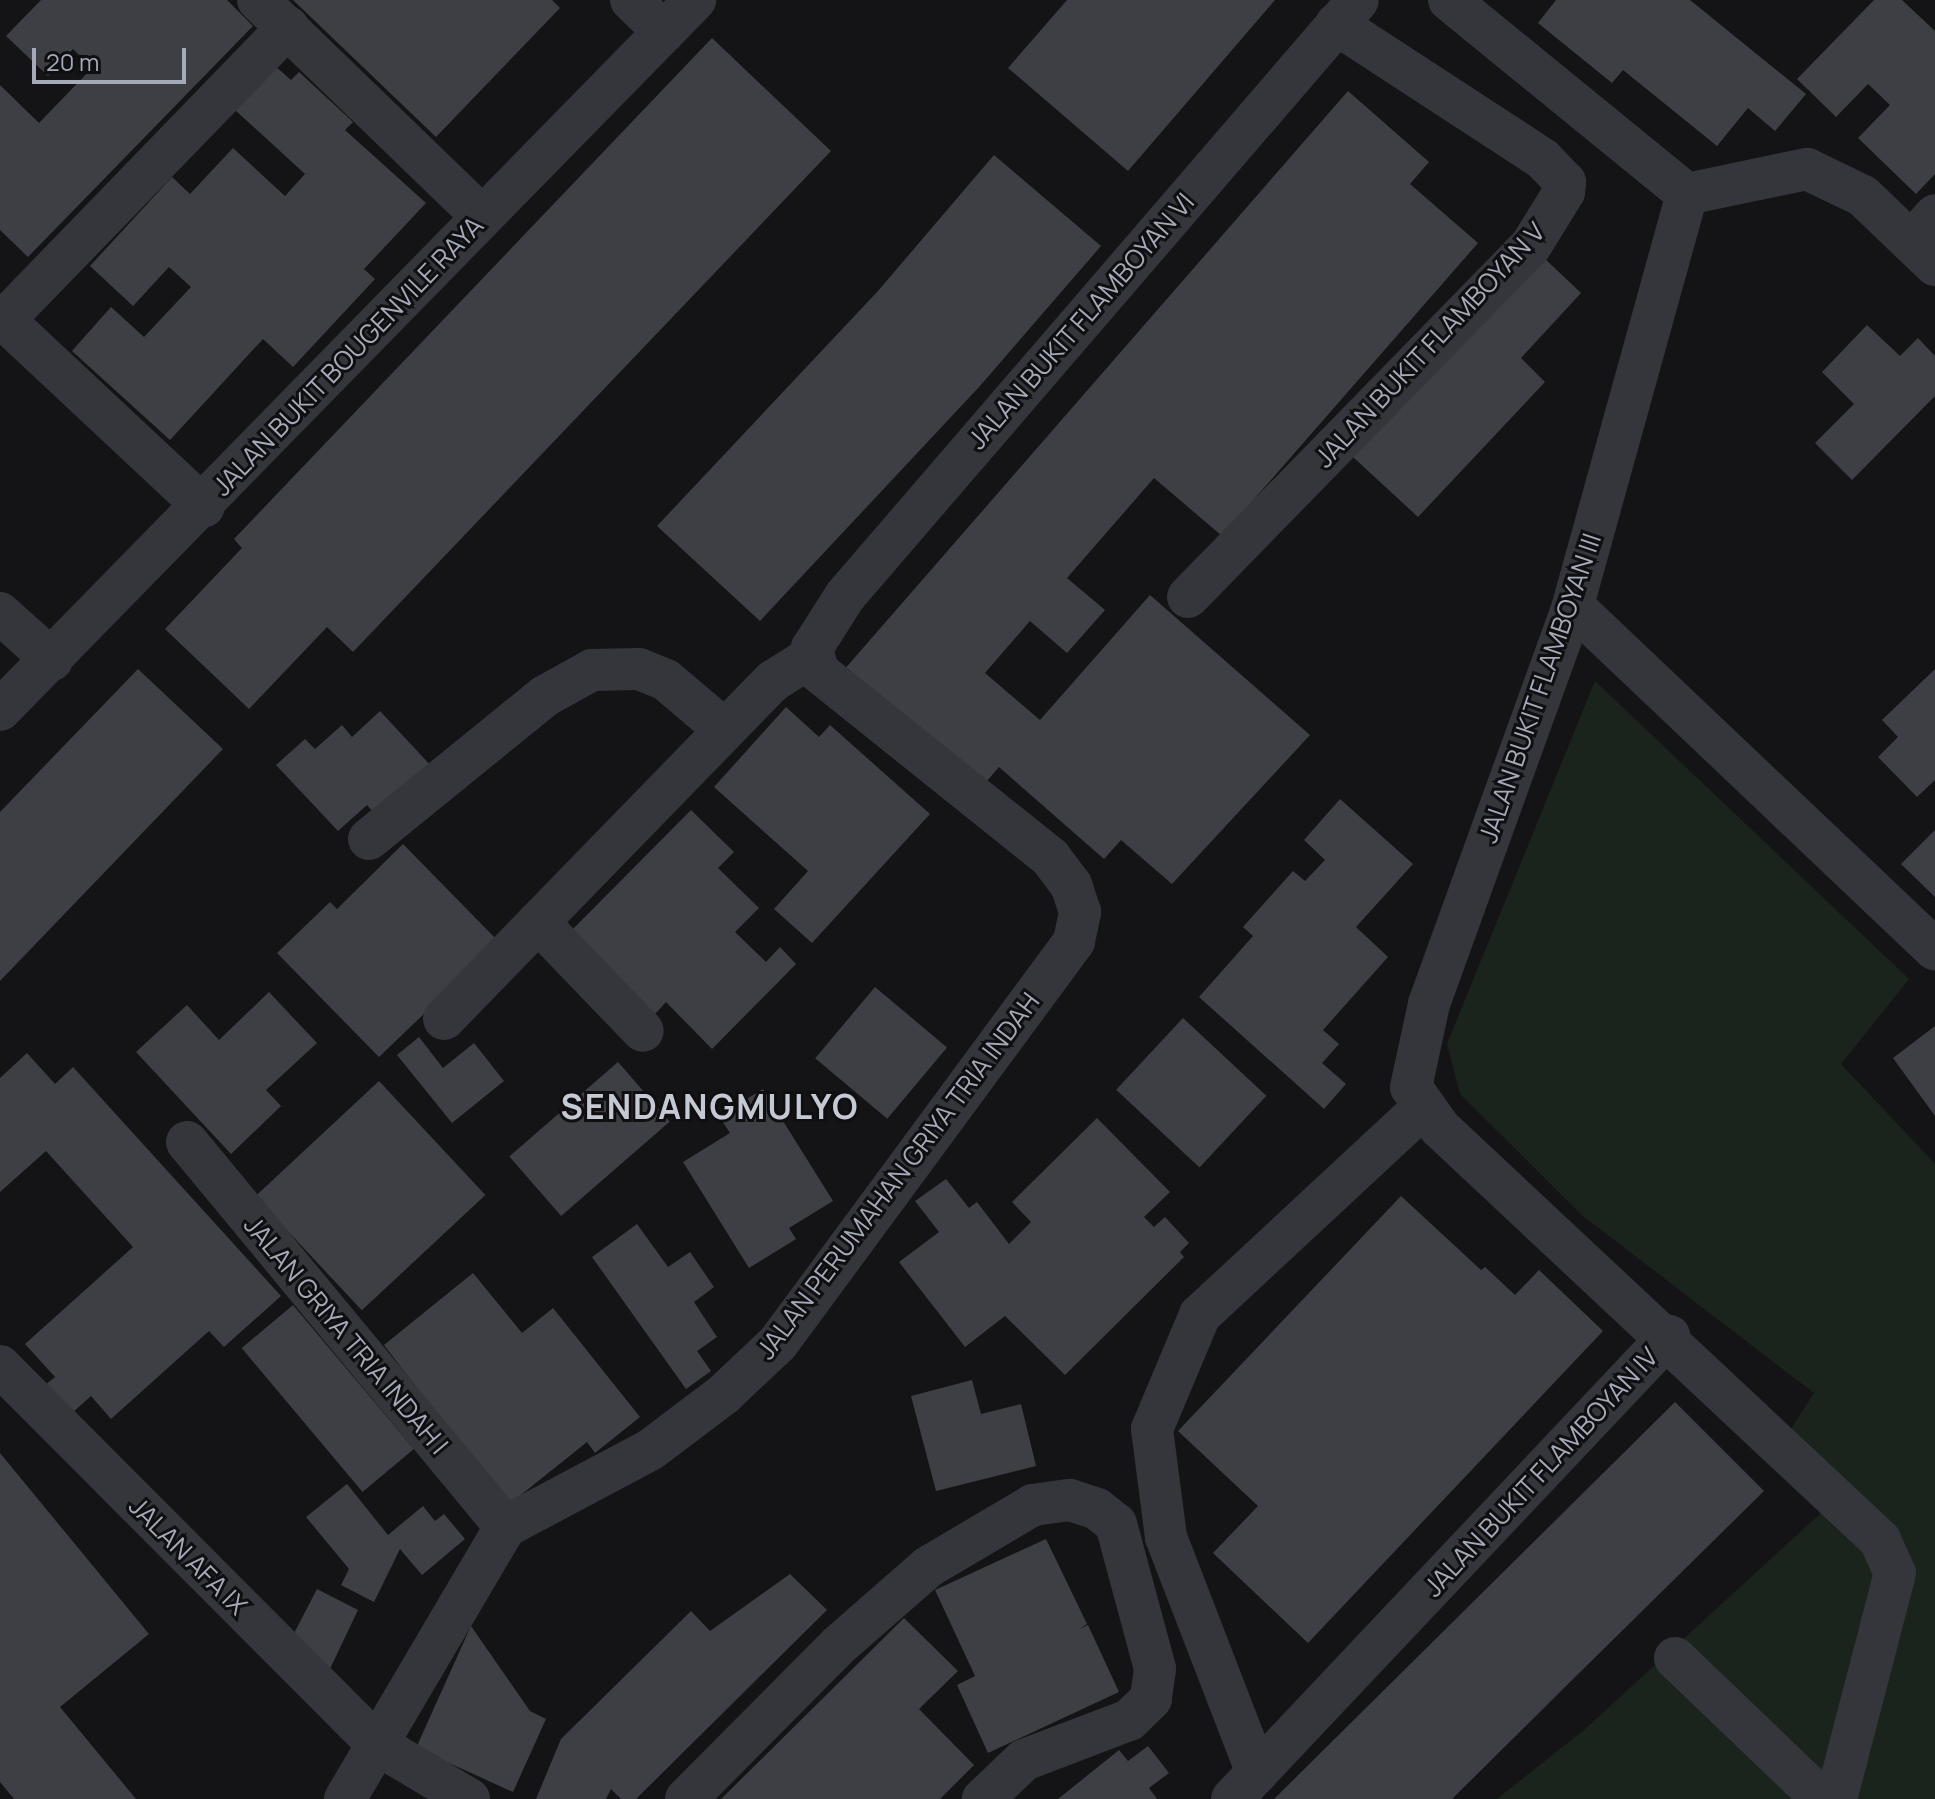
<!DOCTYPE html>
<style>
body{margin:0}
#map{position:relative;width:1935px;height:1799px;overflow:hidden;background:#141416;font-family:Manrope,sans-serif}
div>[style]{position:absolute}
.green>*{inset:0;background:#1b241c}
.building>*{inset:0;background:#3e3f44;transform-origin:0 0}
.minor>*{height:42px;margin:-21px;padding:0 21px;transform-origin:21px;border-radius:21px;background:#34363b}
span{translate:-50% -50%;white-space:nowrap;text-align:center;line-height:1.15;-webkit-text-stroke:6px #0f0f11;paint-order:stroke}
.street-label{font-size:26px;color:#a4aab8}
.district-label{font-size:34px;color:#c5c9d3;font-weight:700;letter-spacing:2px}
.scale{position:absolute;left:32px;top:48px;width:154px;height:36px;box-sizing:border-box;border:4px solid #a4aab8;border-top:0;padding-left:10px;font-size:24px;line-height:28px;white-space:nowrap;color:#a4aab8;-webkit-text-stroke:6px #0f0f11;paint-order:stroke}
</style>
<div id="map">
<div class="green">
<div style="clip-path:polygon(1595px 681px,1909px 979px,1841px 1064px,1935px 1164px,1935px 1799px,1497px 1799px,1584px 1730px,1822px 1512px,1775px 1454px,1814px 1393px,1583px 1216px,1460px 1094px,1447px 1044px)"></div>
</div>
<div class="building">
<div style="clip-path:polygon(41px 0,227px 0,253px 26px,28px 257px,0 230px,0 85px,39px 123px,92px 68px,73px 49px,48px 76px,6px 36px)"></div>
<div style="clip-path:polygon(293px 0,552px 0,560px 8px,436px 137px)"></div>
<div style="clip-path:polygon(1067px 0,1275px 0,1128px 171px,1008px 68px)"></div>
<div style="clip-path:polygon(1556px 0,1690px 0,1806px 94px,1775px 131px,1748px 108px,1717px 146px,1623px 70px,1612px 83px,1538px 23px)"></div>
<div style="clip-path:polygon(1874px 0,1902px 0,1935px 31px,1935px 174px,1916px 194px,1858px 138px,1890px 105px,1868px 84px,1836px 117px,1797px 79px)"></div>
<div style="clip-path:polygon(712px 38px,831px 151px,353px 652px,327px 627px,249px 709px,165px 629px,242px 548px,234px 539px)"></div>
<div style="clip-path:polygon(275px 66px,291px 80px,299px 72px,353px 122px,345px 130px,426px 203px,364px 269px,375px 279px,293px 367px,263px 339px,170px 440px,72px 351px,111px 307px,144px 337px,191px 287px,169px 267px,133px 306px,90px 266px,172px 177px,190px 194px,233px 148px,285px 196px,305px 174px,234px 109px)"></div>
<div style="clip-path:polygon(1348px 91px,1429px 162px,1410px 184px,1478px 243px,1222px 536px,1154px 478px,1067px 578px,1105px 610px,1067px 653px,1030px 621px,985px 673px,1040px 720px,1150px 595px,1310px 735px,1172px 884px,1121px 840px,1104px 859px,999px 767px,980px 789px,843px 671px)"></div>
<div style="clip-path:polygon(994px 155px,1101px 246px,980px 386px,760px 621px,657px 526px,878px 291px)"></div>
<div style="clip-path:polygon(1542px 256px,1581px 293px,1521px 358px,1545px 382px,1418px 517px,1353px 457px)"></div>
<div style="clip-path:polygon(1867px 325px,1900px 356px,1918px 338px,1935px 356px,1935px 396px,1852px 480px,1815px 443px,1854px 404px,1822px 372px)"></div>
<div style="clip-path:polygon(138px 669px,223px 749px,0 981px,0 812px)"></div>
<div style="clip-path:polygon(1935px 669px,1935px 780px,1917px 797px,1878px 757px,1898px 737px,1882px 720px)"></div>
<div style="clip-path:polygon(786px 707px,819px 737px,830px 725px,930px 814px,812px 943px,774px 909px,808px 871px,714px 787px)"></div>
<div style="clip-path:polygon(380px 711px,433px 768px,373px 812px,367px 805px,338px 831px,276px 765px,305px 739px,315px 749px,342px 725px,352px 737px)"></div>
<div style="clip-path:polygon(1340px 799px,1413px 864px,1356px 927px,1388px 957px,1323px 1030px,1339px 1044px,1322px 1063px,1346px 1084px,1324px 1109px,1199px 997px,1253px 936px,1243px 927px,1293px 871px,1305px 881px,1325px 860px,1304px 840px)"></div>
<div style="clip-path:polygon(691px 810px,734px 852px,718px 868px,759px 908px,735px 932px,766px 962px,780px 947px,796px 964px,712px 1049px,666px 1002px,655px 1014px,566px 936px)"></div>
<div style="clip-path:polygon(1935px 830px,1935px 897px,1901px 864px)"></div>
<div style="clip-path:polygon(403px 844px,499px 942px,379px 1057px,277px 953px,330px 902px,337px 909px)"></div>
<div style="left:875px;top:987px;width:94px;height:93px;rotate:40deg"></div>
<div style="clip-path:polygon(269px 992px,317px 1043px,266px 1090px,281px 1106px,231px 1154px,136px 1052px,187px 1005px,219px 1040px)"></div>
<div style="left:1183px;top:1018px;width:114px;height:98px;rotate:43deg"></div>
<div style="clip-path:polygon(1935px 1026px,1935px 1116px,1893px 1058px)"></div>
<div style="clip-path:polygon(419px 1037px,443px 1068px,474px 1043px,504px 1081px,452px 1123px,397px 1055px)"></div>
<div style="clip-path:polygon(27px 1053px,55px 1084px,73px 1067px,281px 1296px,224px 1347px,209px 1331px,111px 1419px,91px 1396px,71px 1414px,45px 1385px,55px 1377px,25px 1344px,133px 1247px,46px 1151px,0 1192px,0 1078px)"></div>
<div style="left:618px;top:1062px;width:79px;height:144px;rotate:49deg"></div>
<div style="left:379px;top:1081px;width:156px;height:169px;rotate:47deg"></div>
<div style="clip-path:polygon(763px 1089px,833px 1201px,789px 1228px,796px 1239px,749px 1268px,683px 1162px,730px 1133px,719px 1116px)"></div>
<div style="clip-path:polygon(1097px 1118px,1170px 1192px,1144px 1217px,1154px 1227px,1165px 1217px,1189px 1243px,1180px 1252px,1184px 1257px,1065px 1375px,1005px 1316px,965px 1347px,899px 1262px,939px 1232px,915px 1201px,946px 1179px,969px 1208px,977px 1202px,1009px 1244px,1031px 1222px,1012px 1202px)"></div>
<div style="clip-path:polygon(1401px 1196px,1481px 1270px,1485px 1267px,1515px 1295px,1539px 1270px,1603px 1331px,1308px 1643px,1213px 1553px,1258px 1506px,1178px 1431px)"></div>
<div style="clip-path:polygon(637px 1224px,668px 1267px,690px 1252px,714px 1287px,694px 1302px,717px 1337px,697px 1351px,711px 1371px,686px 1389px,592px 1257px)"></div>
<div style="clip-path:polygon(473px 1273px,522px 1333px,553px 1308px,640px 1417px,595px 1453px,587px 1442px,507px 1506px,384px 1345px)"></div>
<div style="left:293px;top:1305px;width:188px;height:67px;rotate:50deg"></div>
<div style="clip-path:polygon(972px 1380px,981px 1414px,1021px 1404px,1036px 1466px,936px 1491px,911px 1396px)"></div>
<div style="clip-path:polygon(1675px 1402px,1764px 1491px,1564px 1688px,1452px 1799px,1274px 1799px)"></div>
<div style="clip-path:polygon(0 1453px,149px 1634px,60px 1707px,136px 1799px,14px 1799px,0 1782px)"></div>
<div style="clip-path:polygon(347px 1484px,388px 1535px,423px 1506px,435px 1521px,444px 1514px,465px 1539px,422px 1575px,400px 1549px,374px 1602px,341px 1585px,349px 1569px,306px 1517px)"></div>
<div style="clip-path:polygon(1046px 1539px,1087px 1624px,1080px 1629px,1088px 1625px,1119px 1692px,988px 1753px,957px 1685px,975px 1676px,935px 1590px)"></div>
<div style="clip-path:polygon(790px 1574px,827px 1610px,636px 1799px,621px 1799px,611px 1789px,606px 1799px,536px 1799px,561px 1739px,691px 1611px,710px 1631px)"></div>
<div style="clip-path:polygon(317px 1589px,358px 1610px,328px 1673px,291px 1639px)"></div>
<div style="clip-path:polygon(904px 1618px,958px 1671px,919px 1709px,974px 1765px,940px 1799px,721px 1799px)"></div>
<div style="clip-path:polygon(471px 1626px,530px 1711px,546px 1719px,513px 1792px,416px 1748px)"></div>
<div style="clip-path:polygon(1148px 1746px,1169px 1773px,1149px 1788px,1157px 1799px,1058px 1799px,1119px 1750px,1128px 1761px)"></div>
</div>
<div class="minor">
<div style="left:258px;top:0;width:311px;rotate:44deg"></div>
<div style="left:631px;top:0;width:46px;rotate:44.1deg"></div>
<div style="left:1449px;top:0;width:307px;rotate:39.2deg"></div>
<div style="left:1687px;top:194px;width:427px;rotate:105.5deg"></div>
<div style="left:1573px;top:606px;width:423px;rotate:109.9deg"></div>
<div style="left:1429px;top:1004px;width:85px;rotate:102.2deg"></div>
<div style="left:1411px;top:1087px;width:50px;rotate:54.7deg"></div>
<div style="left:1440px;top:1128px;width:603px;rotate:43.12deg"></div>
<div style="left:1880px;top:1540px;width:36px;rotate:66deg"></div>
<div style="left:1895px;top:1573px;width:234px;rotate:104.6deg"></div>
<div style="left:1687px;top:194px;width:123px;rotate:-11.8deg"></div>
<div style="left:1807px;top:169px;width:62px;rotate:25.7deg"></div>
<div style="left:1863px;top:196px;width:100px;rotate:43.8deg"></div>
<div style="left:1911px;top:242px;width:36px;rotate:-48deg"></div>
<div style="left:0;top:316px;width:279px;rotate:43.1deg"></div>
<div style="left:4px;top:320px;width:408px;rotate:-45.9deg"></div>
<div style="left:1188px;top:597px;width:489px;rotate:-45.7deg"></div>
<div style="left:1530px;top:247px;width:65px;rotate:-58.3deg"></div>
<div style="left:1564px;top:192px;width:10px;rotate:-84deg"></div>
<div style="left:1565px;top:182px;width:32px;rotate:-134deg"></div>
<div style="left:1543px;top:159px;width:247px;rotate:-146.9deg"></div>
<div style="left:1573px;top:606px;width:499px;rotate:43.5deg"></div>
<div style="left:0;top:613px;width:70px;rotate:42.1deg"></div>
<div style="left:0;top:710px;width:994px;rotate:-45.61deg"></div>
<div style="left:369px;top:839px;width:227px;rotate:-39.1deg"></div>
<div style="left:545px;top:696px;width:54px;rotate:-29deg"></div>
<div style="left:592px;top:670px;width:47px;rotate:-1.2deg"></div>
<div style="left:639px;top:669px;width:29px;rotate:22deg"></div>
<div style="left:666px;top:680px;width:77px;rotate:40.3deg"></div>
<div style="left:538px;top:922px;width:151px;rotate:46.1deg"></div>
<div style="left:444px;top:1019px;width:472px;rotate:-45.8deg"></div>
<div style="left:773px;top:681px;width:45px;rotate:-32.3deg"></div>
<div style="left:187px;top:1142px;width:499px;rotate:50.4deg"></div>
<div style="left:0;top:1366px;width:535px;rotate:45.08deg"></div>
<div style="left:378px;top:1745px;width:106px;rotate:30.7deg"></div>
<div style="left:1675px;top:1658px;width:204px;rotate:43.8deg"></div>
<div style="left:1257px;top:1773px;width:253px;rotate:-111.1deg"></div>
<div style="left:1166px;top:1537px;width:109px;rotate:-97.4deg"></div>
<div style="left:1152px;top:1429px;width:124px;rotate:-67.2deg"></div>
<div style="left:1200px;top:1315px;width:306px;rotate:-42.9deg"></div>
<div style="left:345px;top:1799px;width:316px;rotate:-59.5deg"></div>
<div style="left:505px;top:1527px;width:164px;rotate:-28deg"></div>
<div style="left:650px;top:1450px;width:93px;rotate:-37.1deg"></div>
<div style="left:724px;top:1394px;width:74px;rotate:-43.4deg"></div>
<div style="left:778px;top:1343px;width:499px;rotate:-53.6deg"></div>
<div style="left:1074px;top:941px;width:30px;rotate:-78deg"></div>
<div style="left:1080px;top:912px;width:28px;rotate:-108deg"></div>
<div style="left:1071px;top:885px;width:34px;rotate:-127deg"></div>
<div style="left:1051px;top:858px;width:299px;rotate:-141.3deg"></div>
<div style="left:818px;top:671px;width:24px;rotate:-105deg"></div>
<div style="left:812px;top:648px;width:62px;rotate:-57.6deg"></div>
<div style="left:845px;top:596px;width:786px;rotate:-49.28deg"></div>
<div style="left:686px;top:1799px;width:217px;rotate:-45.2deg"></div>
<div style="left:839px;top:1645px;width:118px;rotate:-41.2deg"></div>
<div style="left:928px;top:1567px;width:122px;rotate:-30.6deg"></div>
<div style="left:1033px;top:1505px;width:37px;rotate:-8deg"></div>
<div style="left:1070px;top:1500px;width:28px;rotate:18deg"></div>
<div style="left:1097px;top:1509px;width:24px;rotate:38deg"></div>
<div style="left:1116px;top:1524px;width:150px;rotate:74.9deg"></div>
<div style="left:1155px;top:1669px;width:30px;rotate:98deg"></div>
<div style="left:1151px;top:1699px;width:30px;rotate:136deg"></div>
<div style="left:1129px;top:1720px;width:112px;rotate:159.1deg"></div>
<div style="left:1024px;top:1760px;width:57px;rotate:136.4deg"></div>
<div style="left:1232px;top:1799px;width:637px;rotate:-46.65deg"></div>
</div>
<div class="street-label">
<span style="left:1081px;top:321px;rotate:-49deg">JALAN BUKIT FLAMBOYAN VI</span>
<span style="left:1430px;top:345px;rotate:-47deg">JALAN BUKIT FLAMBOYAN V</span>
<span style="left:348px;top:356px;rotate:-46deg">JALAN BUKIT BOUGENVILE RAYA</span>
<span style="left:1540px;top:688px;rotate:-71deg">JALAN BUKIT FLAMBOYAN III</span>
<span style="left:898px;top:1176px;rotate:-53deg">JALAN PERUMAHAN GRIYA TRIA INDAH</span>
<span style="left:346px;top:1335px;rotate:50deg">JALAN GRIYA TRIA INDAH I</span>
<span style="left:1541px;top:1472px;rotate:-47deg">JALAN BUKIT FLAMBOYAN IV</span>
<span style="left:188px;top:1556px;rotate:45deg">JALAN AFA IX</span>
</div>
<div class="district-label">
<span style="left:710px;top:1107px">SENDANGMULYO</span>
</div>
<div class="scale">20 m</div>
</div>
